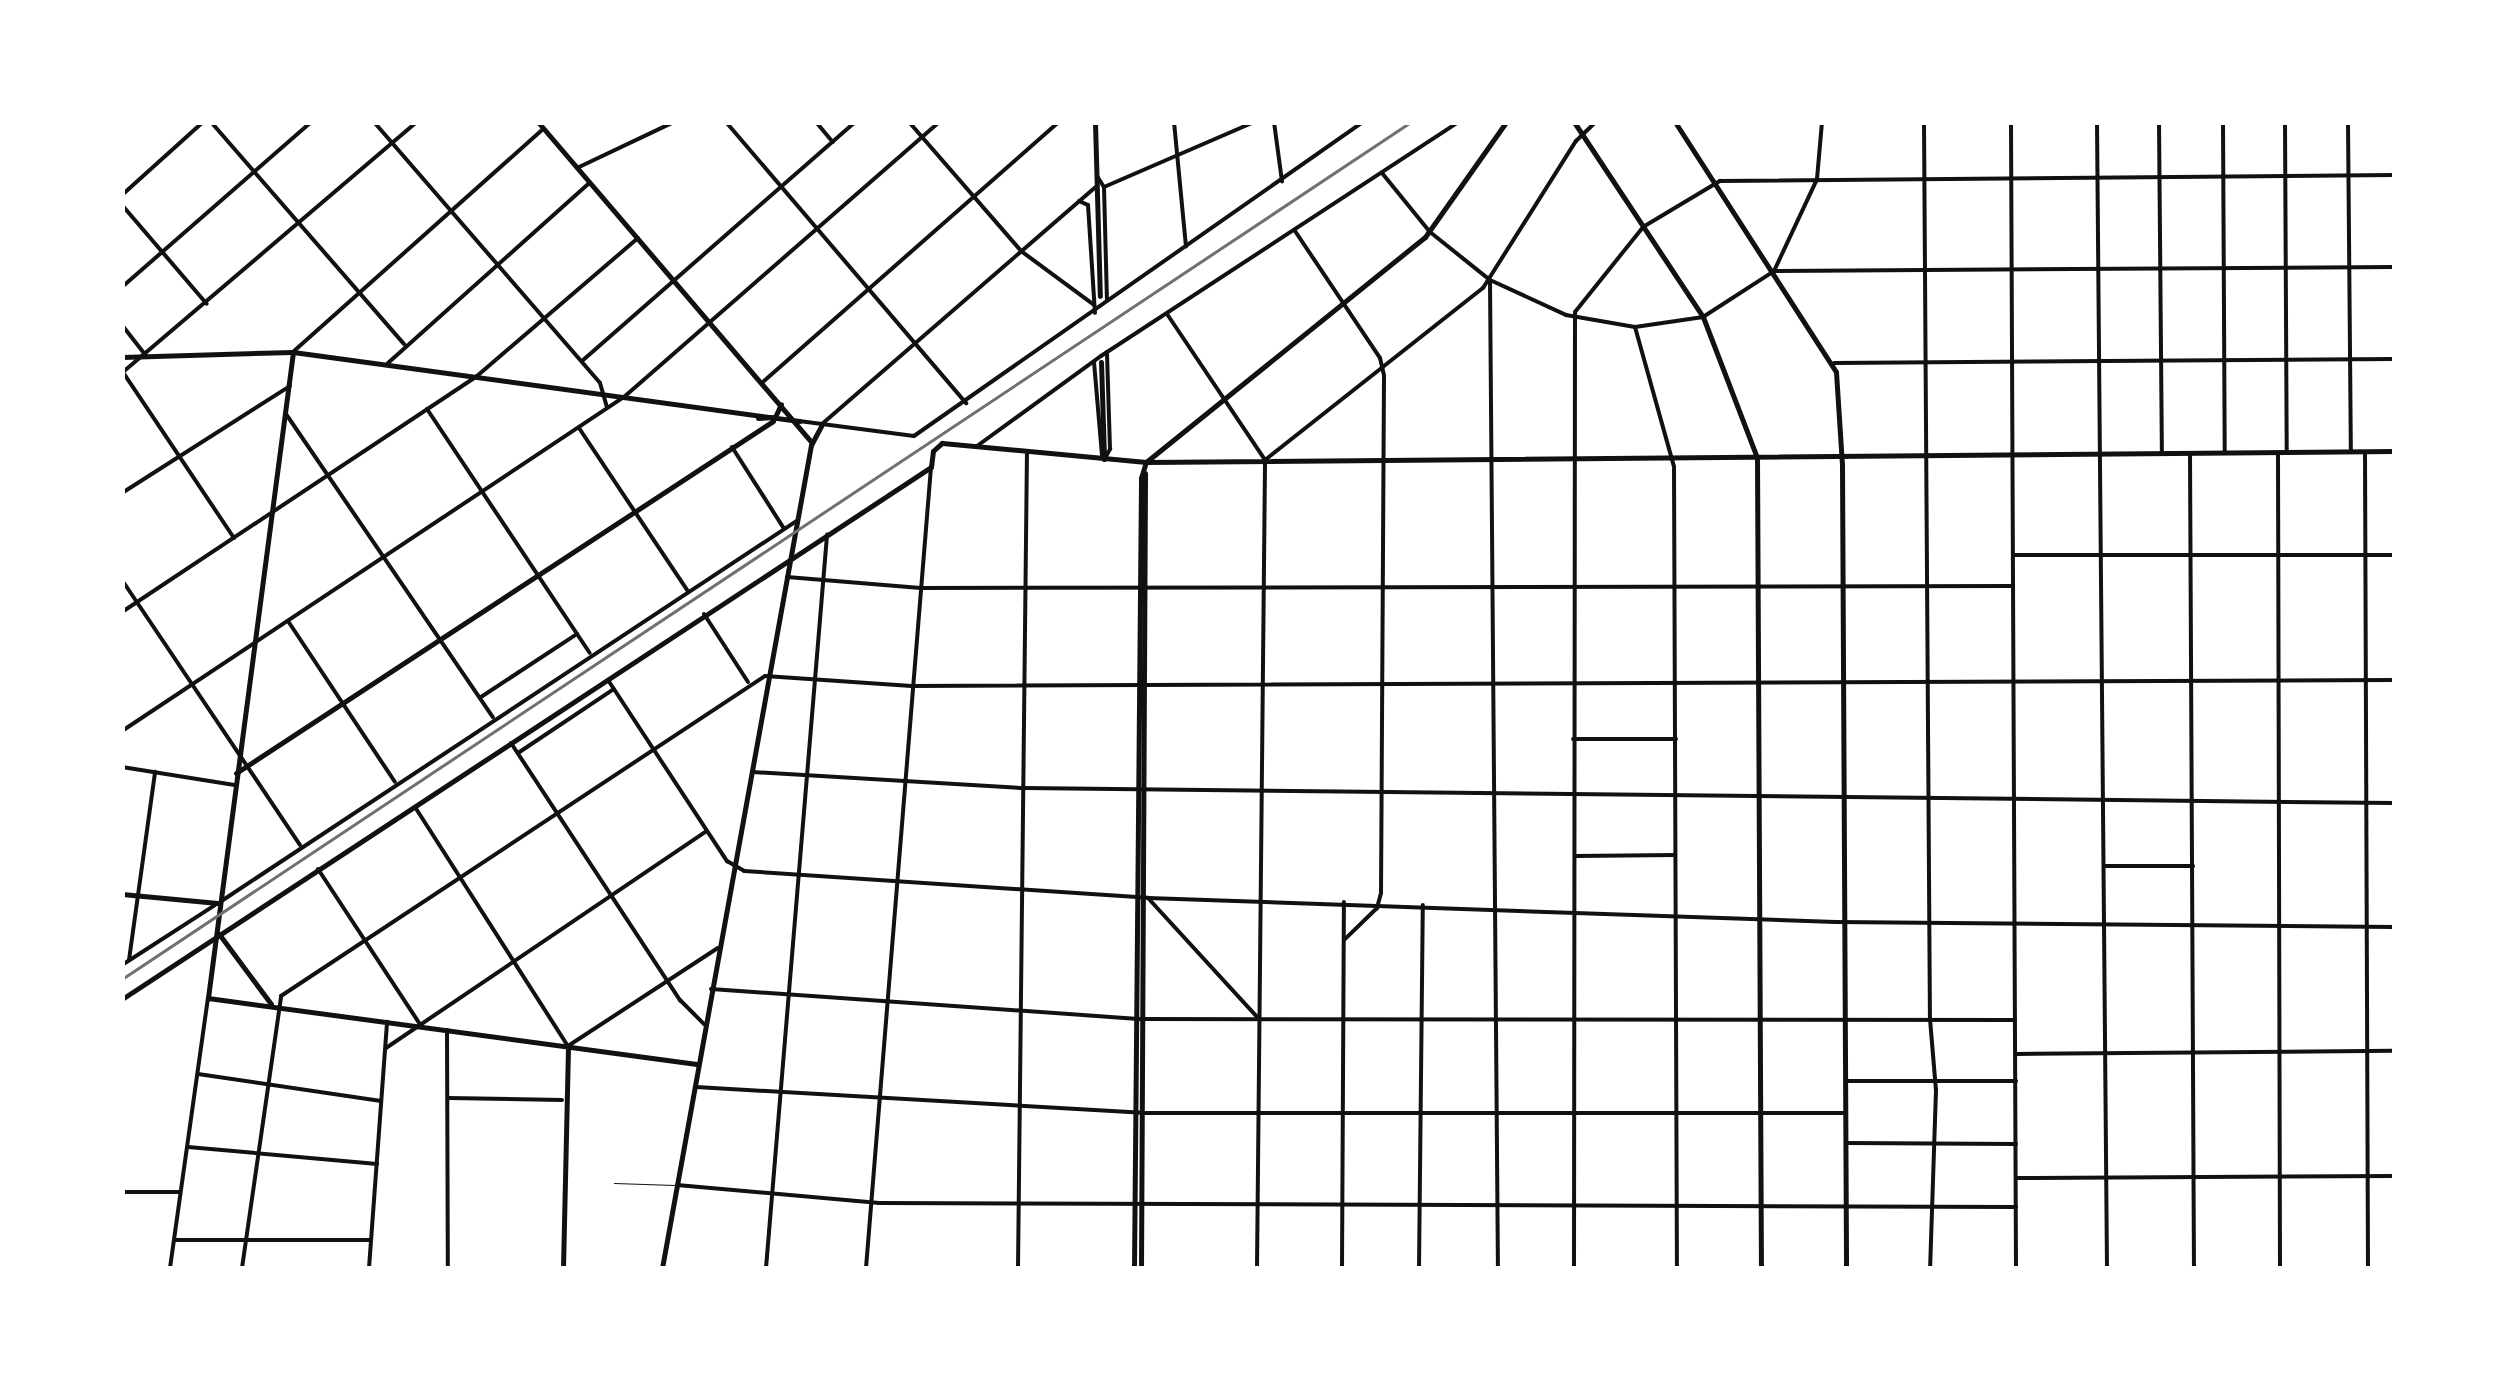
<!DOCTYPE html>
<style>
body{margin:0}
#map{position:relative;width:2517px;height:1391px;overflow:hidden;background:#fff;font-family:"Open Sans",sans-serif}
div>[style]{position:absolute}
.service>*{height:1px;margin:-0.5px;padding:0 0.5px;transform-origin:0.5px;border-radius:0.5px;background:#111}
.minor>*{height:4px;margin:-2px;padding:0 2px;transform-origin:2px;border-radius:2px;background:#111}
.tertiary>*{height:5px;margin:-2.5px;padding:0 2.5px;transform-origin:2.5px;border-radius:2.5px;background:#111}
.secondary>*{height:5px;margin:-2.5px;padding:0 2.5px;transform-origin:2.5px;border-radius:2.5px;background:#111}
.rail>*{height:2.5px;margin:-1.25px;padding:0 1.25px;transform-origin:1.25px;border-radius:1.25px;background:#707070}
span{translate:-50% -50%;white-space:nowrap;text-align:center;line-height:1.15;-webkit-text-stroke:10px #fff;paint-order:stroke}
.frame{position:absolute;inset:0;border:125px solid #fff;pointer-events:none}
</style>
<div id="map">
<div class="service">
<div style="left:614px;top:1183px;width:61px;rotate:1.9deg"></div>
</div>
<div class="minor">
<div style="left:211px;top:122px;width:294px;rotate:49deg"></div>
<div style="left:374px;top:122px;width:345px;rotate:49.1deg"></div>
<div style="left:600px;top:383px;width:25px;rotate:74deg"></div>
<div style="left:726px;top:122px;width:370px;rotate:49.5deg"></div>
<div style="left:816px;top:122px;width:26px;rotate:50deg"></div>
<div style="left:909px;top:122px;width:171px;rotate:49deg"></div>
<div style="left:1021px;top:251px;width:89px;rotate:36.4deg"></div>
<div style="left:1174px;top:122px;width:125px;rotate:84.5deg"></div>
<div style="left:1274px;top:122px;width:60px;rotate:82.3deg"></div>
<div style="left:1924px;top:122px;width:897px;rotate:89.62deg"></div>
<div style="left:1930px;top:1019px;width:71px;rotate:85.2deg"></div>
<div style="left:1936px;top:1090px;width:178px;rotate:91.9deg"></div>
<div style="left:2011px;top:122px;width:1146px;rotate:89.75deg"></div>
<div style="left:2097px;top:122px;width:1146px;rotate:89.5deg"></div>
<div style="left:2159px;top:122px;width:331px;rotate:89.5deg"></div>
<div style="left:2223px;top:122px;width:331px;rotate:89.7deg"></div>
<div style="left:2285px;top:122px;width:331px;rotate:89.7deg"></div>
<div style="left:2348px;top:122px;width:330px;rotate:89.5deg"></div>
<div style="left:577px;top:168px;width:107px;rotate:-25.4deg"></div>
<div style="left:1382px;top:173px;width:76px;rotate:50.9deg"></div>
<div style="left:1430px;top:232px;width:77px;rotate:38.7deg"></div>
<div style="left:1490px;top:280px;width:84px;rotate:24.7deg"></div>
<div style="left:1566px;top:315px;width:70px;rotate:9.9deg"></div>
<div style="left:1635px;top:327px;width:69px;rotate:-8.4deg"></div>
<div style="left:1703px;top:317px;width:85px;rotate:-32.9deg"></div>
<div style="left:1774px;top:271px;width:620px;rotate:-0.37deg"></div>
<div style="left:1097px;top:176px;width:13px;rotate:58deg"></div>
<div style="left:1104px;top:187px;width:113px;rotate:88.5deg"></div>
<div style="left:1104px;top:187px;width:163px;rotate:-23.4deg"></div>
<div style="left:122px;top:195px;width:109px;rotate:-42deg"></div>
<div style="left:1079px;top:201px;width:10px;rotate:24deg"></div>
<div style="left:1088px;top:205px;width:108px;rotate:86.3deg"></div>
<div style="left:122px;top:205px;width:130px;rotate:49.4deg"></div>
<div style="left:1295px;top:231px;width:153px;rotate:56.2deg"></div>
<div style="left:1380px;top:358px;width:18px;rotate:77deg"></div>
<div style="left:1384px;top:376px;width:517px;rotate:90.33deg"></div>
<div style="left:1381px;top:893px;width:16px;rotate:105deg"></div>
<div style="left:1377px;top:908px;width:45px;rotate:135.9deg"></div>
<div style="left:1774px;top:271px;width:102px;rotate:-64.9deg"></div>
<div style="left:1817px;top:179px;width:57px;rotate:-85deg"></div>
<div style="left:1490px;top:280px;width:988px;rotate:89.54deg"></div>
<div style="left:122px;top:287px;width:251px;rotate:-41.1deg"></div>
<div style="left:1167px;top:314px;width:176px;rotate:56.1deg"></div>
<div style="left:122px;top:325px;width:39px;rotate:52deg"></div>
<div style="left:1635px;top:327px;width:145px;rotate:74.4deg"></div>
<div style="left:1674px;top:467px;width:801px;rotate:89.79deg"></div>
<div style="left:294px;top:351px;width:334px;rotate:-41.7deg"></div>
<div style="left:582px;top:361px;width:363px;rotate:-41.2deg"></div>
<div style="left:1094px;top:362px;width:94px;rotate:85.1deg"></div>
<div style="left:388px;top:363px;width:270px;rotate:-41.8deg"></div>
<div style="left:1834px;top:363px;width:560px;rotate:-0.41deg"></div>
<div style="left:764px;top:381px;width:393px;rotate:-41.3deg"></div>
<div style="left:427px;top:409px;width:293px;rotate:56.3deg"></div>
<div style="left:286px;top:414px;width:367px;rotate:55.7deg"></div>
<div style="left:799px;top:421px;width:116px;rotate:7.4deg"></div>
<div style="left:914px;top:436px;width:548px;rotate:-34.97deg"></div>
<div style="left:822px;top:424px;width:362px;rotate:-40.9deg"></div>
<div style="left:579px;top:428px;width:195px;rotate:56.3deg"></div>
<div style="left:977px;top:446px;width:153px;rotate:-36deg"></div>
<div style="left:1101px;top:356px;width:427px;rotate:-33.2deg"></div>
<div style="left:732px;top:447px;width:95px;rotate:57.5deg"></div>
<div style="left:2365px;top:452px;width:816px;rotate:89.79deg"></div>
<div style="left:2278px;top:453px;width:815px;rotate:89.86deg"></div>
<div style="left:2190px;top:454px;width:814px;rotate:89.72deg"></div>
<div style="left:1104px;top:460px;width:13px;rotate:-61deg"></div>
<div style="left:1110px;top:449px;width:97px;rotate:-91.8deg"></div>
<div style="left:1265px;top:460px;width:278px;rotate:-38.3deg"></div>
<div style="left:1483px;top:288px;width:174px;rotate:-57.7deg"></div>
<div style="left:1576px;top:141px;width:28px;rotate:-44deg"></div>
<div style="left:122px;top:493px;width:199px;rotate:-32.5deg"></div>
<div style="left:234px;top:538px;width:200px;rotate:-123.8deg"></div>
<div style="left:123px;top:372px;width:386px;rotate:-40.4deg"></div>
<div style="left:2014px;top:555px;width:380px"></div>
<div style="left:787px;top:577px;width:134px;rotate:4.7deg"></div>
<div style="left:921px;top:588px;width:1092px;rotate:-0.1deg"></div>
<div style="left:122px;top:580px;width:319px;rotate:56.1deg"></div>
<div style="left:122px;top:612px;width:426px;rotate:-33.6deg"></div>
<div style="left:477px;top:376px;width:212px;rotate:-40.6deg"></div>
<div style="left:704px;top:614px;width:81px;rotate:57.1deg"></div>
<div style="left:288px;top:621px;width:193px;rotate:56.4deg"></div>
<div style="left:608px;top:680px;width:217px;rotate:56.7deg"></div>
<div style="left:727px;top:861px;width:20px;rotate:30deg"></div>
<div style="left:744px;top:871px;width:405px;rotate:3.8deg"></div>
<div style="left:1148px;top:898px;width:688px;rotate:2deg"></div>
<div style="left:1836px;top:922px;width:558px;rotate:0.51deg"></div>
<div style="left:481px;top:697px;width:115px;rotate:-33.3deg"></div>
<div style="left:122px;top:731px;width:603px;rotate:-33.64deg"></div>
<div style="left:624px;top:397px;width:418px;rotate:-41.1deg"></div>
<div style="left:1573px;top:739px;width:103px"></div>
<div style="left:511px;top:743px;width:308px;rotate:56.7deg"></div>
<div style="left:680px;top:1000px;width:34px;rotate:45deg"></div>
<div style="left:518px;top:753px;width:115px;rotate:-33.7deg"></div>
<div style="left:122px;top:767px;width:114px;rotate:9.1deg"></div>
<div style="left:752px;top:772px;width:272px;rotate:3.4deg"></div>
<div style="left:1024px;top:788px;width:1370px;rotate:0.63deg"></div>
<div style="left:415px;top:807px;width:284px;rotate:57.4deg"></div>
<div style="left:568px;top:1046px;width:179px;rotate:-33.2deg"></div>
<div style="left:1575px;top:856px;width:100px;rotate:-0.6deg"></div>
<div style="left:2104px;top:866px;width:89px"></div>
<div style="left:318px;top:869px;width:184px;rotate:56.7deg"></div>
<div style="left:1148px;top:898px;width:160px;rotate:47.5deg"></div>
<div style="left:223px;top:900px;width:689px;rotate:-33.46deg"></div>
<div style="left:129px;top:960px;width:190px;rotate:-82.1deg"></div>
<div style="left:122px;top:965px;width:111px;rotate:-32.8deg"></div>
<div style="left:711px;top:989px;width:432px;rotate:4deg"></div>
<div style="left:1142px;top:1019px;width:873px;rotate:0.07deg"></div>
<div style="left:447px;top:1030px;width:238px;rotate:89.8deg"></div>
<div style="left:386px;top:1048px;width:387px;rotate:-34.1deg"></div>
<div style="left:2017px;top:1054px;width:377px;rotate:-0.5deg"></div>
<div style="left:198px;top:1074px;width:185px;rotate:8.4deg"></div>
<div style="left:1846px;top:1081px;width:170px"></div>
<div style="left:696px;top:1087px;width:447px;rotate:3.3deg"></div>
<div style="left:1142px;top:1113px;width:703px"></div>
<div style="left:448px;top:1098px;width:114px;rotate:1deg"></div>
<div style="left:1846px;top:1143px;width:170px;rotate:0.3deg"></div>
<div style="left:188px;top:1147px;width:190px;rotate:5.1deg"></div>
<div style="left:2016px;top:1178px;width:378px;rotate:-0.3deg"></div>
<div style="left:677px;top:1185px;width:203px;rotate:5.1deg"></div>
<div style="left:879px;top:1203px;width:1137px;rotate:0.2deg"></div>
<div style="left:122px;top:1192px;width:58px"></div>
<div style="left:176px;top:1240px;width:195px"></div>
<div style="left:170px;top:1268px;width:273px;rotate:-82deg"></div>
<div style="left:242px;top:1268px;width:275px;rotate:-81.8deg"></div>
<div style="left:281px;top:996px;width:580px;rotate:-33.47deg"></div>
<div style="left:765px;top:676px;width:147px;rotate:3.9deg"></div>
<div style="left:912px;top:686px;width:1482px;rotate:-0.23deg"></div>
<div style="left:369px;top:1268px;width:247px;rotate:-85.8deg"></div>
<div style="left:766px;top:1268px;width:736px;rotate:-85.24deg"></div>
<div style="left:866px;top:1268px;width:804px;rotate:-85.36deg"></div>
<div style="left:1018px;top:1268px;width:814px;rotate:-89.37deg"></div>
<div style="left:1257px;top:1268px;width:808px;rotate:-89.43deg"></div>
<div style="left:1342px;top:1268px;width:366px;rotate:-89.7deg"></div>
<div style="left:1419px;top:1268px;width:363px;rotate:-89.4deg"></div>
<div style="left:1574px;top:1268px;width:956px;rotate:-89.94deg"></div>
<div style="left:1575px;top:312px;width:109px;rotate:-51.3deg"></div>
<div style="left:1643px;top:227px;width:90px;rotate:-30.9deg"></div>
<div style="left:1720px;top:181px;width:674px;rotate:-0.51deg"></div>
</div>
<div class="tertiary">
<div style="left:1095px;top:122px;width:174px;rotate:88.4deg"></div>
<div style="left:1574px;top:122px;width:234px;rotate:56.5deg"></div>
<div style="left:1703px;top:317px;width:151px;rotate:69deg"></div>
<div style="left:1757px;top:458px;width:810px;rotate:89.72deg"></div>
<div style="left:1675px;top:122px;width:297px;rotate:57.2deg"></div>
<div style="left:1836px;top:372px;width:94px;rotate:86.3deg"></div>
<div style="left:1842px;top:466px;width:802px;rotate:89.71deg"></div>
<div style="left:293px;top:352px;width:652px;rotate:97.5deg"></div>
<div style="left:208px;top:998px;width:493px;rotate:7.7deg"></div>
<div style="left:122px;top:357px;width:171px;rotate:-1.7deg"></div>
<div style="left:293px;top:352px;width:511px;rotate:7.77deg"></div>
<div style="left:1101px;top:362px;width:97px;rotate:88.2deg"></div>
<div style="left:236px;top:773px;width:642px;rotate:-33.24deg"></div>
<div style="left:122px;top:894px;width:96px;rotate:5.4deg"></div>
<div style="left:219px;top:934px;width:87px;rotate:53.4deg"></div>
<div style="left:122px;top:999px;width:968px;rotate:-33.33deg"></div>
<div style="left:931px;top:467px;width:16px;rotate:-83deg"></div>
<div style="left:933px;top:451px;width:12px;rotate:-42deg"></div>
<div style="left:942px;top:443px;width:205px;rotate:5.3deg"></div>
<div style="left:1146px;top:462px;width:358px;rotate:-38.9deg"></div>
<div style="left:1425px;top:237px;width:141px;rotate:-54.8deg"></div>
<div style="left:563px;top:1268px;width:222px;rotate:-88.7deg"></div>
</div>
<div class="secondary">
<div style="left:538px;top:122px;width:421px;rotate:49.5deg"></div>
<div style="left:758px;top:418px;width:17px;rotate:-3deg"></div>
<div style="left:775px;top:417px;width:14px;rotate:-65deg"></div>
<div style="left:662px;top:1268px;width:836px;rotate:-79.74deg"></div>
<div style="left:811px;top:445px;width:24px;rotate:-62deg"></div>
<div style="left:1134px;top:1268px;width:790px;rotate:-89.49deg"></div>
<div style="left:1141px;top:478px;width:17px;rotate:-73deg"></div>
<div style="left:1146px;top:462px;width:1248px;rotate:-0.5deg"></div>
<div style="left:1141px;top:1268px;width:795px;rotate:-89.71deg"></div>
</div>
<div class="rail">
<div style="left:122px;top:979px;width:1548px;rotate:-33.62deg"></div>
</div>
<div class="frame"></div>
</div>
